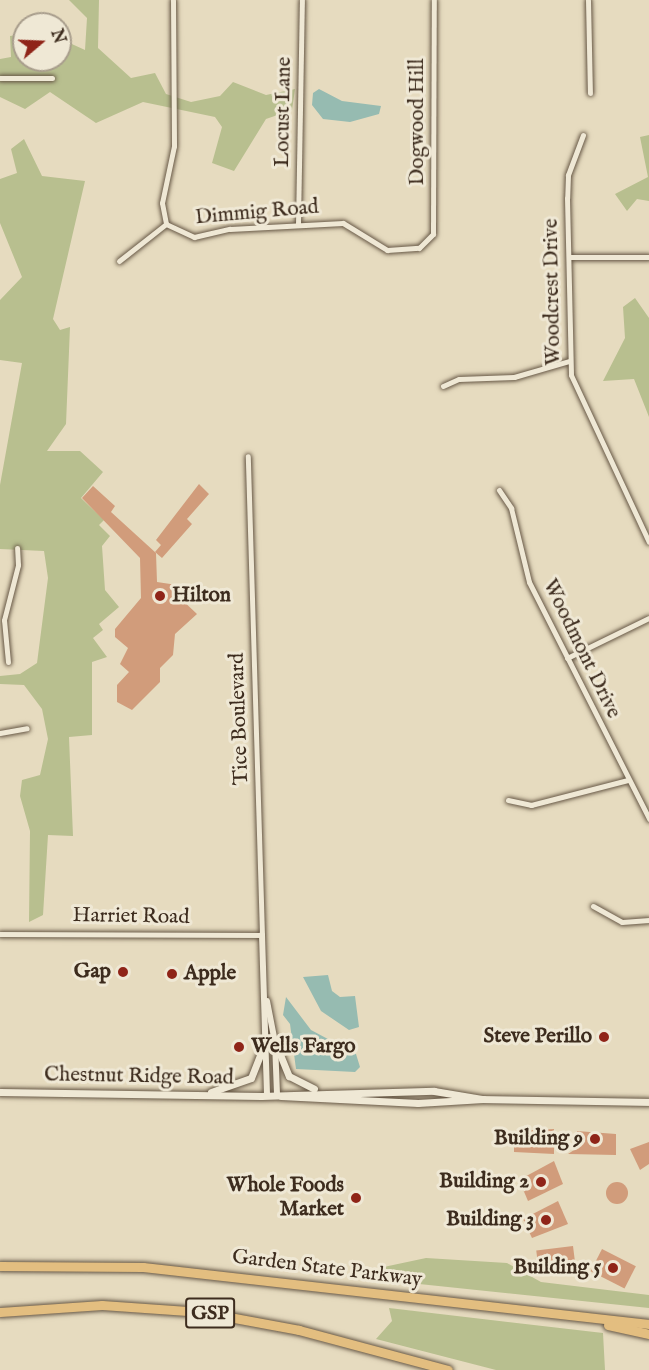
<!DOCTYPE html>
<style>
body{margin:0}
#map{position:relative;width:649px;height:1370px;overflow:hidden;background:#e6dbbf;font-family:"IM FELL English",serif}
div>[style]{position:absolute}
.green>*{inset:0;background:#b8bf8f}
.water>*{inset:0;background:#96bbb1}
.building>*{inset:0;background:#d19c7b;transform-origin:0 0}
.round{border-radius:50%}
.roads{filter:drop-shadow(0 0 2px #675846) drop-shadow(0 0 2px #675846)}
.minor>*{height:5px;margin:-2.5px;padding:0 2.5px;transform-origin:2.5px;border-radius:2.5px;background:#efe8d5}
.tertiary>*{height:6px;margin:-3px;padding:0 3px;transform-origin:3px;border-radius:3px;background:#efe8d5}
.secondary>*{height:7px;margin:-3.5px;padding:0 3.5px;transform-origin:3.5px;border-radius:3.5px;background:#efe8d5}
.motorway>*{height:9px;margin:-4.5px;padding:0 4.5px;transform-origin:4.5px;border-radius:4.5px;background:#e3be80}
.dots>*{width:16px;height:16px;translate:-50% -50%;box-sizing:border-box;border:3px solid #efe8d5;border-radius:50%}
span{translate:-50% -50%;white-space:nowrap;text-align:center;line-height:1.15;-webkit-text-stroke:6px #efe8d5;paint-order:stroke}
.shield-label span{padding:2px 4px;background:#efe8d5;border:2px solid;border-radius:4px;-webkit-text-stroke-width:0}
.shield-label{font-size:20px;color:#3d2c1e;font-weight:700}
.street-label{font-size:21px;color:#3d2c1e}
.poi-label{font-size:21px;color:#3d2c1e;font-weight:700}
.left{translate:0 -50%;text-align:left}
.right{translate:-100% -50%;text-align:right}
.north{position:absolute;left:12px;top:12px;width:60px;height:60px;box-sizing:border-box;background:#efe8d5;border:2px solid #a89d8c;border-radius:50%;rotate:71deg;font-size:16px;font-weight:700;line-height:24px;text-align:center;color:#3d2c1e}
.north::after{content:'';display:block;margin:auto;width:21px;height:27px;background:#8f2418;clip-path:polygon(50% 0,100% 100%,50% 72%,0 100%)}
</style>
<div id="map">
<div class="green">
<div style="clip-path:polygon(69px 0,99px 0,98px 48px,131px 78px,155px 73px,166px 94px,191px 102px,220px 96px,233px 82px,266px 95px,295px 89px,292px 110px,266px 119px,234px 171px,212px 163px,222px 127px,215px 117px,143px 102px,96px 123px,50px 92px,25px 109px,0 97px,0 59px,11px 57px,10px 36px,24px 34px,24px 60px,60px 60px,63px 40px,85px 50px,87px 18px)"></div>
<div style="clip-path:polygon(649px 135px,649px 201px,637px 199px,627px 211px,615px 194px,648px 177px,640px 137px)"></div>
<div style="clip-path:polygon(24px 139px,42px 176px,85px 181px,53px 319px,60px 330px,70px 327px,66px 424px,47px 451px,80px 451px,103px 472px,81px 498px,104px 520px,99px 525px,110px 536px,102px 546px,105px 590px,119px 607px,99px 624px,103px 630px,93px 638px,107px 657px,92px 662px,92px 735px,69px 737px,73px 836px,48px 835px,43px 915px,29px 922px,30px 831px,20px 796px,22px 780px,40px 775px,48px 739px,42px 709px,24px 685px,0 684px,0 676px,20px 674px,37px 663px,48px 578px,44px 551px,0 549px,0 485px,22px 363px,0 360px,0 300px,22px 277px,0 223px,0 179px,17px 173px,11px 149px)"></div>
<div style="clip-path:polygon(635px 298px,649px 318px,649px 417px,634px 379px,603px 381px,625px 338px,623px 307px)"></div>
<div style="clip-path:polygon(426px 1258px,507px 1263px,541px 1282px,649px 1295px,649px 1308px,381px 1280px,379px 1268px)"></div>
<div style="clip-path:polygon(389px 1308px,603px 1333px,605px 1370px,496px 1370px,376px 1339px,392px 1321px)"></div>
</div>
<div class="water">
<div style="clip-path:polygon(319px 89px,342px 101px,381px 106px,379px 114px,350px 122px,323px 119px,312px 105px,313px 93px)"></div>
<div style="clip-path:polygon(328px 975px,332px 991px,340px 997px,355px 996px,359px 1027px,349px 1030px,321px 1011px,303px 977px)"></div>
<div style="clip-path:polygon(286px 997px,311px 1030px,356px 1054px,360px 1067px,355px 1072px,296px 1069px,290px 1024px,283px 1015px)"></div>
</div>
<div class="building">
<div style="clip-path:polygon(199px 484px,209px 494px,187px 519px,192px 524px,162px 558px,155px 552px,161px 545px,156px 540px)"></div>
<div style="clip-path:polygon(93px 486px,115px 506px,111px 512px,156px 553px,157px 582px,177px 585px,181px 590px,179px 597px,197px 614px,175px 634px,173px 655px,160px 668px,160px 682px,132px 710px,117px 702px,117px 685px,129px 672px,120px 664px,128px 648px,115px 637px,115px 629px,141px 598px,140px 558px,82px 498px)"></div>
<div style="clip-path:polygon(554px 1129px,554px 1154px,514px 1152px,514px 1131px)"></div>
<div style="clip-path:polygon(577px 1131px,616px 1134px,616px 1155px,568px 1154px,574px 1150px)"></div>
<div style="clip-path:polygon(649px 1142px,649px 1164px,640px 1170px,630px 1149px)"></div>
<div style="clip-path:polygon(554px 1161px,563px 1184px,528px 1201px,519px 1180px)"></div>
<div class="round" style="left:606px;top:1182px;width:22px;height:22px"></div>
<div style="clip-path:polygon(558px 1201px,568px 1224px,532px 1238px,523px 1219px)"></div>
<div style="left:573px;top:1246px;width:24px;height:37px;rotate:83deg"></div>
<div style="left:602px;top:1249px;width:38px;height:25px;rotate:27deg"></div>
</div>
<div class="roads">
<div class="minor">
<div style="left:173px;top:0;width:146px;rotate:89.6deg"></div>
<div style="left:174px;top:146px;width:58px;rotate:101.9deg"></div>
<div style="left:162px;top:203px;width:21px;rotate:79deg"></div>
<div style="left:166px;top:224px;width:31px;rotate:25deg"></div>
<div style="left:194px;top:237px;width:37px;rotate:-13deg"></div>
<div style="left:230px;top:229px;width:113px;rotate:-3deg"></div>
<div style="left:343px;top:223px;width:52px;rotate:31.5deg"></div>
<div style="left:387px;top:250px;width:32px;rotate:-4deg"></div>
<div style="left:419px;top:248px;width:20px;rotate:-45deg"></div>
<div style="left:433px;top:234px;width:234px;rotate:-89.8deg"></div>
<div style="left:588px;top:0;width:93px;rotate:88.8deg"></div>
<div style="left:0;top:78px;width:52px"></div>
<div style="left:583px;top:135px;width:43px;rotate:110.6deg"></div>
<div style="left:568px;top:175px;width:23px;rotate:92deg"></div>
<div style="left:567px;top:198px;width:177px;rotate:88.7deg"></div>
<div style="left:571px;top:375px;width:184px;rotate:65deg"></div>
<div style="left:298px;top:224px;width:224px;rotate:-89deg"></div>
<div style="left:569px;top:257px;width:80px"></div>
<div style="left:119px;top:261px;width:60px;rotate:-38.2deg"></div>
<div style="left:443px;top:386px;width:17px;rotate:-24deg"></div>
<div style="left:459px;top:379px;width:55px;rotate:-2.1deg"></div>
<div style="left:514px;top:377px;width:57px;rotate:-16.2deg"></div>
<div style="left:499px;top:490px;width:22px;rotate:56deg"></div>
<div style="left:511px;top:508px;width:76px;rotate:76.3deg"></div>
<div style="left:529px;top:582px;width:266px;rotate:63.1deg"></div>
<div style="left:567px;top:658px;width:91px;rotate:-26deg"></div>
<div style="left:8px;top:662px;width:42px;rotate:-95.4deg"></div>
<div style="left:4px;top:620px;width:57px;rotate:-75.7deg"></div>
<div style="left:18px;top:565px;width:17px;rotate:-93deg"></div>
<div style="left:0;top:733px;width:27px;rotate:-10deg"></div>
<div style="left:508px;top:800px;width:24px;rotate:12deg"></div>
<div style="left:531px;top:805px;width:100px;rotate:-14.5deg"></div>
<div style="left:593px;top:906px;width:33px;rotate:29deg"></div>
<div style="left:622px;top:922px;width:27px;rotate:-4deg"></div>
<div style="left:0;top:934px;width:262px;rotate:0.2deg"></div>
<div style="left:262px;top:935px;width:479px;rotate:-91.7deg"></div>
</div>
<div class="tertiary">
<div style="left:262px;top:935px;width:160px;rotate:88.2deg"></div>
<div style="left:267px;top:1001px;width:42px;rotate:79deg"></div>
<div style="left:275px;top:1042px;width:53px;rotate:87.8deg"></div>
</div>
<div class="secondary">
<div style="left:275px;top:1042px;width:37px;rotate:68deg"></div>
<div style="left:289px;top:1076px;width:28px;rotate:27deg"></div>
<div style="left:0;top:1092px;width:261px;rotate:0.9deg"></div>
<div style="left:261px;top:1096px;width:173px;rotate:-1.7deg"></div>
<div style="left:434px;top:1091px;width:50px;rotate:9.3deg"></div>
<div style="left:211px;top:1092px;width:42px;rotate:-19.3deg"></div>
<div style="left:251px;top:1078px;width:41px;rotate:-68.5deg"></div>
<div style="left:281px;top:1096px;width:137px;rotate:2.9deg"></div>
<div style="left:418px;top:1103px;width:65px;rotate:-3.5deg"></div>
<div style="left:483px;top:1099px;width:166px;rotate:1deg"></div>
</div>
<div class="motorway">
<div style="left:0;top:1266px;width:143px;rotate:0.4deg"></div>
<div style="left:143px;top:1267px;width:509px;rotate:6.43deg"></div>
<div style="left:0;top:1312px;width:102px;rotate:-3.9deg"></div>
<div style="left:102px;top:1305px;width:100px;rotate:4deg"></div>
<div style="left:202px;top:1312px;width:99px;rotate:10.5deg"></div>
<div style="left:299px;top:1330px;width:154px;rotate:15deg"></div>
<div style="left:608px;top:1325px;width:42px;rotate:12.4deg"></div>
</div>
</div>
<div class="dots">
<div style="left:160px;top:596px;background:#8f2418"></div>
<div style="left:123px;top:972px;background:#8f2418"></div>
<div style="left:172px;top:974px;background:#8f2418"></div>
<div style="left:604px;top:1037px;background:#8f2418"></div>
<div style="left:239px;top:1047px;background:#8f2418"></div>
<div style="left:595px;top:1139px;background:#8f2418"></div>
<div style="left:541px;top:1182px;background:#8f2418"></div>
<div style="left:356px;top:1198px;background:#8f2418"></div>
<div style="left:546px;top:1220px;background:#8f2418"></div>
<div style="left:613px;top:1268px;background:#8f2418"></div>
</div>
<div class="shield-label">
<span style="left:210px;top:1313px">GSP</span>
</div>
<div class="street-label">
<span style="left:284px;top:112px;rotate:-89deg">Locust Lane</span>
<span style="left:418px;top:122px;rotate:-90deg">Dogwood Hill</span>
<span style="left:257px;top:213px;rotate:-5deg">Dimmig Road</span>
<span style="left:553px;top:292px;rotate:-91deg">Woodcrest Drive</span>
<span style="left:581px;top:649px;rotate:64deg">Woodmont Drive</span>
<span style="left:240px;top:719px;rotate:-92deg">Tice Boulevard</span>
<span style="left:131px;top:917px;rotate:1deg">Harriet Road</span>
<span style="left:139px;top:1077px;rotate:1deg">Chestnut Ridge Road</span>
<span style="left:327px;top:1269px;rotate:7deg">Garden State Parkway</span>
</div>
<div class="poi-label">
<span class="left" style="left:172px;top:596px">Hilton</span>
<span class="right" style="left:111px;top:972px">Gap</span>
<span class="left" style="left:184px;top:974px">Apple</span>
<span class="right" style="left:592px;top:1037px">Steve Perillo</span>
<span class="left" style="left:251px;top:1047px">Wells Fargo</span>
<span class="right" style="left:583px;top:1139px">Building 9</span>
<span class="right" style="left:529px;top:1182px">Building 2</span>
<span class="right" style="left:344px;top:1198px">Whole Foods<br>Market</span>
<span class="right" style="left:534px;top:1220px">Building 3</span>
<span class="right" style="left:601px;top:1268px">Building 5</span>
</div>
<div class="north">N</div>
</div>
